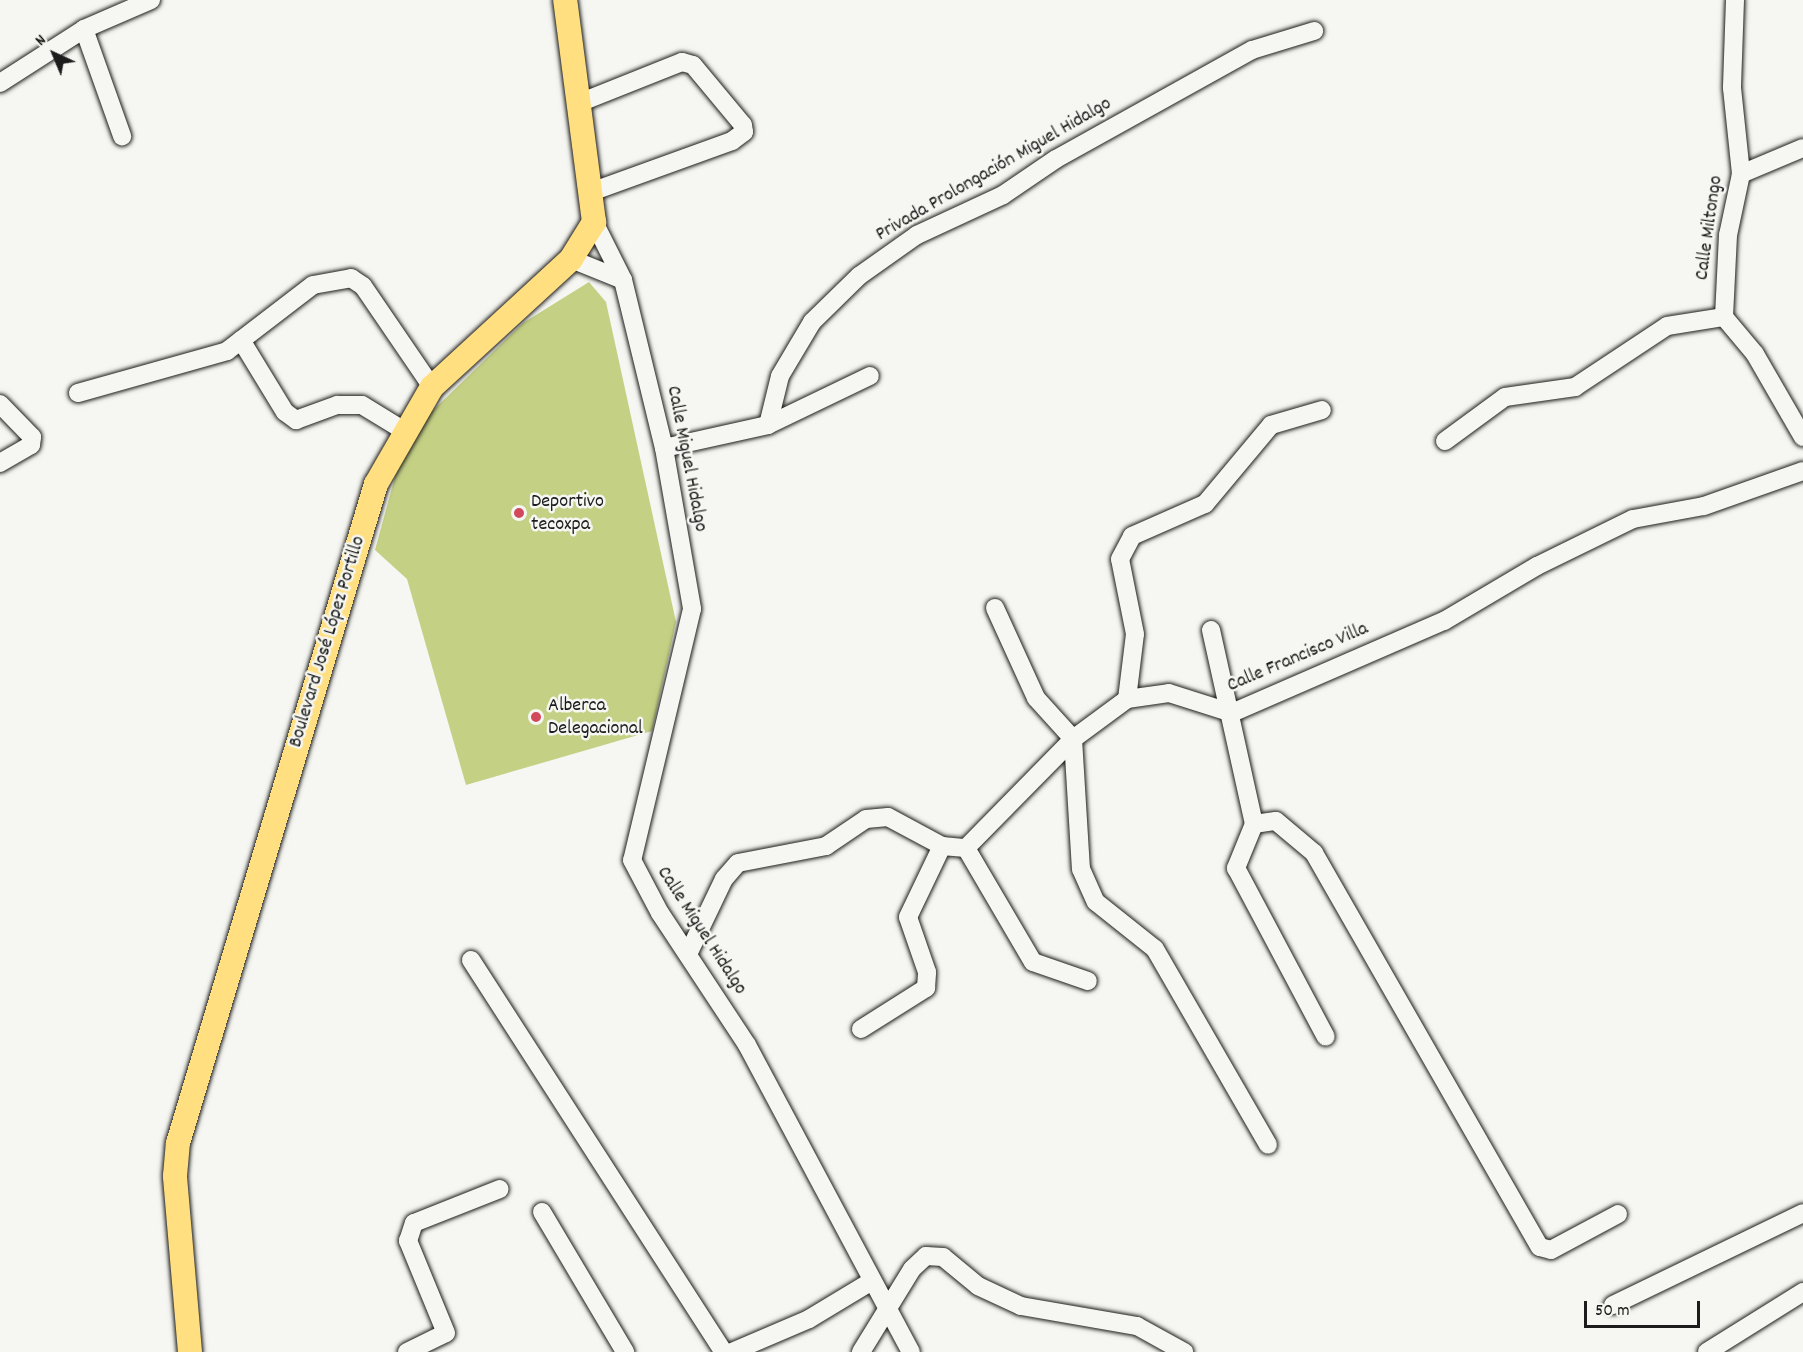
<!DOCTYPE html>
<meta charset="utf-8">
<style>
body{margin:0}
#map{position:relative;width:1803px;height:1352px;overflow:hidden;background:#f6f6f2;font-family:Dekko,sans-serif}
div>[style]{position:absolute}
.green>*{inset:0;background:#c4d185}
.roads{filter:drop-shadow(0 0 2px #1c1c1c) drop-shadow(0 0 2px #1c1c1c)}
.minor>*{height:18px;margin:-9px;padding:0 9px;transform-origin:9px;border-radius:9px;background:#f6f6f2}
.major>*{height:24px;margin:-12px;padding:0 12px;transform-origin:12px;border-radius:12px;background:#ffdf80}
.dots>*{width:16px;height:16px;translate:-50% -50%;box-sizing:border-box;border:3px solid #f6f6f2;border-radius:50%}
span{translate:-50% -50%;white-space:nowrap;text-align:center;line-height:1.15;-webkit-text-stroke:5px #f6f6f2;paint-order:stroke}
.street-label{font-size:20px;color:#1c1c1c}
.poi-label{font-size:20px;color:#1c1c1c}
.left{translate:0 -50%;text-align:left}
.north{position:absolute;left:24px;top:24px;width:60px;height:60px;-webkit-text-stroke:4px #f6f6f2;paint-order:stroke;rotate:316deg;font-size:16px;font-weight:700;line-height:24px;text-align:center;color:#1c1c1c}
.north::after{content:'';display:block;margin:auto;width:21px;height:27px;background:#1c1c1c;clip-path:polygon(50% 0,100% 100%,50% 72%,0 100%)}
.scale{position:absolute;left:1584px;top:1301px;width:116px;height:27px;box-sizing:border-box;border:3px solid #1c1c1c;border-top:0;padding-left:8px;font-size:18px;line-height:21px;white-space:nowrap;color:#1c1c1c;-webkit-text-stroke:4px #f6f6f2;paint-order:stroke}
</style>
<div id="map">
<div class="green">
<div style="clip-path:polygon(589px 282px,606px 302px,676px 622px,652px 731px,466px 785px,407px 579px,375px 550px,395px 477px,420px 423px,523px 323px)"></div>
</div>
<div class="roads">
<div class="minor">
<div style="left:1735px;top:0;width:88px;rotate:92deg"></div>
<div style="left:1732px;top:88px;width:86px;rotate:84deg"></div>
<div style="left:1741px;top:174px;width:62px;rotate:102deg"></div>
<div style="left:1728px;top:235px;width:82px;rotate:92.8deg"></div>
<div style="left:1724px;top:317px;width:48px;rotate:50deg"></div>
<div style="left:1755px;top:354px;width:96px;rotate:60deg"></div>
<div style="left:84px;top:29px;width:114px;rotate:70.4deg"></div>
<div style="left:0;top:83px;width:100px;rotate:-32.7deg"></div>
<div style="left:84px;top:29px;width:73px;rotate:-23.4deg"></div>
<div style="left:579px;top:103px;width:111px;rotate:-21.7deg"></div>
<div style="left:682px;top:62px;width:11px;rotate:15deg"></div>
<div style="left:693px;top:65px;width:78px;rotate:50.2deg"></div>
<div style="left:743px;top:125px;width:7px;rotate:82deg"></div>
<div style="left:744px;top:132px;width:15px;rotate:143deg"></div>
<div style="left:732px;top:141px;width:150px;rotate:160.1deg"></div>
<div style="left:1741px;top:174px;width:67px;rotate:-22.8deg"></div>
<div style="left:594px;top:222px;width:65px;rotate:63.4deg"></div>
<div style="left:623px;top:280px;width:173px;rotate:76.3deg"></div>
<div style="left:664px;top:448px;width:163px;rotate:80.1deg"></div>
<div style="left:692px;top:609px;width:258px;rotate:103.4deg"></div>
<div style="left:632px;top:860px;width:60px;rotate:62.2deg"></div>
<div style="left:660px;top:913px;width:158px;rotate:56.6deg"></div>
<div style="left:747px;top:1045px;width:348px;rotate:61.9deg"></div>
<div style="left:571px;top:259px;width:56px;rotate:22deg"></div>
<div style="left:241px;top:340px;width:84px;rotate:58.6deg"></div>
<div style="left:285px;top:412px;width:14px;rotate:36deg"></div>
<div style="left:296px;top:420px;width:44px;rotate:-20.1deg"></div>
<div style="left:337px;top:405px;width:25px"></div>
<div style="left:362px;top:405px;width:52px;rotate:31.5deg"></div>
<div style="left:78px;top:393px;width:155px;rotate:-15.7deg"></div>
<div style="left:227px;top:351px;width:108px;rotate:-37.5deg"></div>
<div style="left:313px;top:285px;width:39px;rotate:-10deg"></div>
<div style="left:351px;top:278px;width:14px;rotate:34deg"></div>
<div style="left:363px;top:286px;width:122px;rotate:55.7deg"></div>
<div style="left:0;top:404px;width:46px;rotate:45.9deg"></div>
<div style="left:32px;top:437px;width:8px;rotate:97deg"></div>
<div style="left:31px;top:445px;width:36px;rotate:150deg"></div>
<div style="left:768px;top:425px;width:113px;rotate:-25.7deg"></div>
<div style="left:1445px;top:441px;width:74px;rotate:-36.3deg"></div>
<div style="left:1505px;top:397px;width:71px;rotate:-8.1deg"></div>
<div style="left:1575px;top:387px;width:110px;rotate:-33.5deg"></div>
<div style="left:1667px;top:326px;width:58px;rotate:-9deg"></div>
<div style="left:664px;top:448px;width:107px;rotate:-12.5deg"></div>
<div style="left:768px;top:425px;width:50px;rotate:-76.2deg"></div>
<div style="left:780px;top:376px;width:63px;rotate:-59.3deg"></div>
<div style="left:812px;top:322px;width:66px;rotate:-44.4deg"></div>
<div style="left:859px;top:276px;width:71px;rotate:-35.3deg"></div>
<div style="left:917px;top:235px;width:95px;rotate:-24.9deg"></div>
<div style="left:1003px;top:195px;width:64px;rotate:-34.2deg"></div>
<div style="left:1056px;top:159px;width:224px;rotate:-29.1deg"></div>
<div style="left:1252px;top:50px;width:65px;rotate:-17deg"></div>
<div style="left:995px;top:608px;width:99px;rotate:65.5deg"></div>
<div style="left:1036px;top:698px;width:55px;rotate:47.9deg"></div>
<div style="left:1073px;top:739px;width:130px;rotate:86.5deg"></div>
<div style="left:1081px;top:869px;width:36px;rotate:66deg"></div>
<div style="left:1096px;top:902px;width:75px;rotate:38.5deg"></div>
<div style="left:1155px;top:949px;width:226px;rotate:60deg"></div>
<div style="left:1211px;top:630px;width:199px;rotate:77.5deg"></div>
<div style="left:1254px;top:824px;width:22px;rotate:-8deg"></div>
<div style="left:1276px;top:821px;width:50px;rotate:40.1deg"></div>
<div style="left:1314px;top:853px;width:454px;rotate:60.2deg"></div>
<div style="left:1540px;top:1247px;width:11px;rotate:15deg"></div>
<div style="left:1551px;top:1250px;width:76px;rotate:-28.2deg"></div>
<div style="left:1127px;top:699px;width:65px;rotate:-83deg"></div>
<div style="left:1135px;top:634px;width:76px;rotate:-101.3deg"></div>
<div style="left:1120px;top:559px;width:26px;rotate:-62deg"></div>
<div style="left:1132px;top:536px;width:80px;rotate:-23.7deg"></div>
<div style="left:1205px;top:504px;width:103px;rotate:-50.1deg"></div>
<div style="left:1271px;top:425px;width:53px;rotate:-16.4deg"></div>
<div style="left:1254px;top:824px;width:48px;rotate:112.2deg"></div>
<div style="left:1236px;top:868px;width:191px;rotate:62deg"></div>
<div style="left:966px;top:848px;width:132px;rotate:59.6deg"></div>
<div style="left:1033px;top:962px;width:58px;rotate:19.1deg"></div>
<div style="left:689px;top:952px;width:81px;rotate:-64.4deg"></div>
<div style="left:724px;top:879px;width:21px;rotate:-49deg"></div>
<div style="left:738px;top:863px;width:90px;rotate:-10.9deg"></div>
<div style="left:826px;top:846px;width:48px;rotate:-34deg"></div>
<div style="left:866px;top:819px;width:22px;rotate:-5deg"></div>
<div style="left:888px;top:817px;width:61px;rotate:28.2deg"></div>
<div style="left:942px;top:846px;width:24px;rotate:5deg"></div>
<div style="left:966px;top:848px;width:153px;rotate:-45.5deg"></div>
<div style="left:1073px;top:739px;width:67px;rotate:-36.5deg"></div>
<div style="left:1127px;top:699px;width:42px;rotate:-8.1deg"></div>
<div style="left:1169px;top:693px;width:66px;rotate:17.6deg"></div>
<div style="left:1232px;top:713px;width:231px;rotate:-23.5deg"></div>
<div style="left:1444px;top:621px;width:108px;rotate:-30.6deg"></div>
<div style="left:1537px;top:566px;width:107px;rotate:-26.1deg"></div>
<div style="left:1633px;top:519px;width:72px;rotate:-10.4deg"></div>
<div style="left:1704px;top:506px;width:105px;rotate:-19.5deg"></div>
<div style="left:471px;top:960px;width:467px;rotate:57.2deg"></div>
<div style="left:861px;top:1029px;width:77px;rotate:-32.2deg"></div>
<div style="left:926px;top:988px;width:16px;rotate:-86deg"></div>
<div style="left:927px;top:972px;width:58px;rotate:-109.1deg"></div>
<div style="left:908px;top:917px;width:79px;rotate:-64.4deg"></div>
<div style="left:542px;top:1212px;width:163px;rotate:59.3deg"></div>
<div style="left:1613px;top:1305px;width:211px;rotate:-25.8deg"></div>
<div style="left:407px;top:1352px;width:43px;rotate:-26deg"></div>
<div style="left:446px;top:1333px;width:100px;rotate:-112.4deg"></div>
<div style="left:408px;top:1241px;width:19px;rotate:-72deg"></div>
<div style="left:414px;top:1223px;width:92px;rotate:-21.6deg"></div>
<div style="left:732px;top:1352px;width:84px;rotate:-23.2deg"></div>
<div style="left:809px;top:1319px;width:74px;rotate:-31.1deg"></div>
<div style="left:861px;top:1352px;width:97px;rotate:-58.4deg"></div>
<div style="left:912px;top:1269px;width:19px;rotate:-43deg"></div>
<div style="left:926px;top:1256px;width:17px;rotate:3deg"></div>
<div style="left:943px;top:1257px;width:45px;rotate:39.6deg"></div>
<div style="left:978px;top:1286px;width:47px;rotate:24.9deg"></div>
<div style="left:1021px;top:1306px;width:118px;rotate:9.8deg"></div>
<div style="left:1137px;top:1326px;width:54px;rotate:29deg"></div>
<div style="left:1707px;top:1352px;width:113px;rotate:-32deg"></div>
</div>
<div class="major">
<div style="left:190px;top:1352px;width:177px;rotate:-94.9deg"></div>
<div style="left:175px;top:1176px;width:33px;rotate:-85deg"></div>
<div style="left:178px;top:1143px;width:688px;rotate:-73.28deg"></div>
<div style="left:376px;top:484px;width:112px;rotate:-60deg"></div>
<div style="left:432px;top:387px;width:189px;rotate:-42.6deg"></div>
<div style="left:571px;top:259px;width:44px;rotate:-58.1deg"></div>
<div style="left:594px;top:222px;width:224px;rotate:-97.4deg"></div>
</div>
</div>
<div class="dots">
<div style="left:519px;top:513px;background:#d1495b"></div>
<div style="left:536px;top:717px;background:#d1495b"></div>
</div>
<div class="street-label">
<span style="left:994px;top:170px;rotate:-30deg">Privada Prolongación Miguel Hidalgo</span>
<span style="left:1710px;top:228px;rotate:-82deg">Calle Miltongo</span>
<span style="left:686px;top:459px;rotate:79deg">Calle Miguel Hidalgo</span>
<span style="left:328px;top:642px;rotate:-73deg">Boulevard José López Portillo</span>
<span style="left:1298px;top:658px;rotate:-23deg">Calle Francisco Villa</span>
<span style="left:701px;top:931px;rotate:57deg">Calle Miguel Hidalgo</span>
</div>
<div class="poi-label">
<span class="left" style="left:531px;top:514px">Deportivo<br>tecoxpa</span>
<span class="left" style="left:548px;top:718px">Alberca<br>Delegacional</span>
</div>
<div class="north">N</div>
<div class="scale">50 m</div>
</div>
